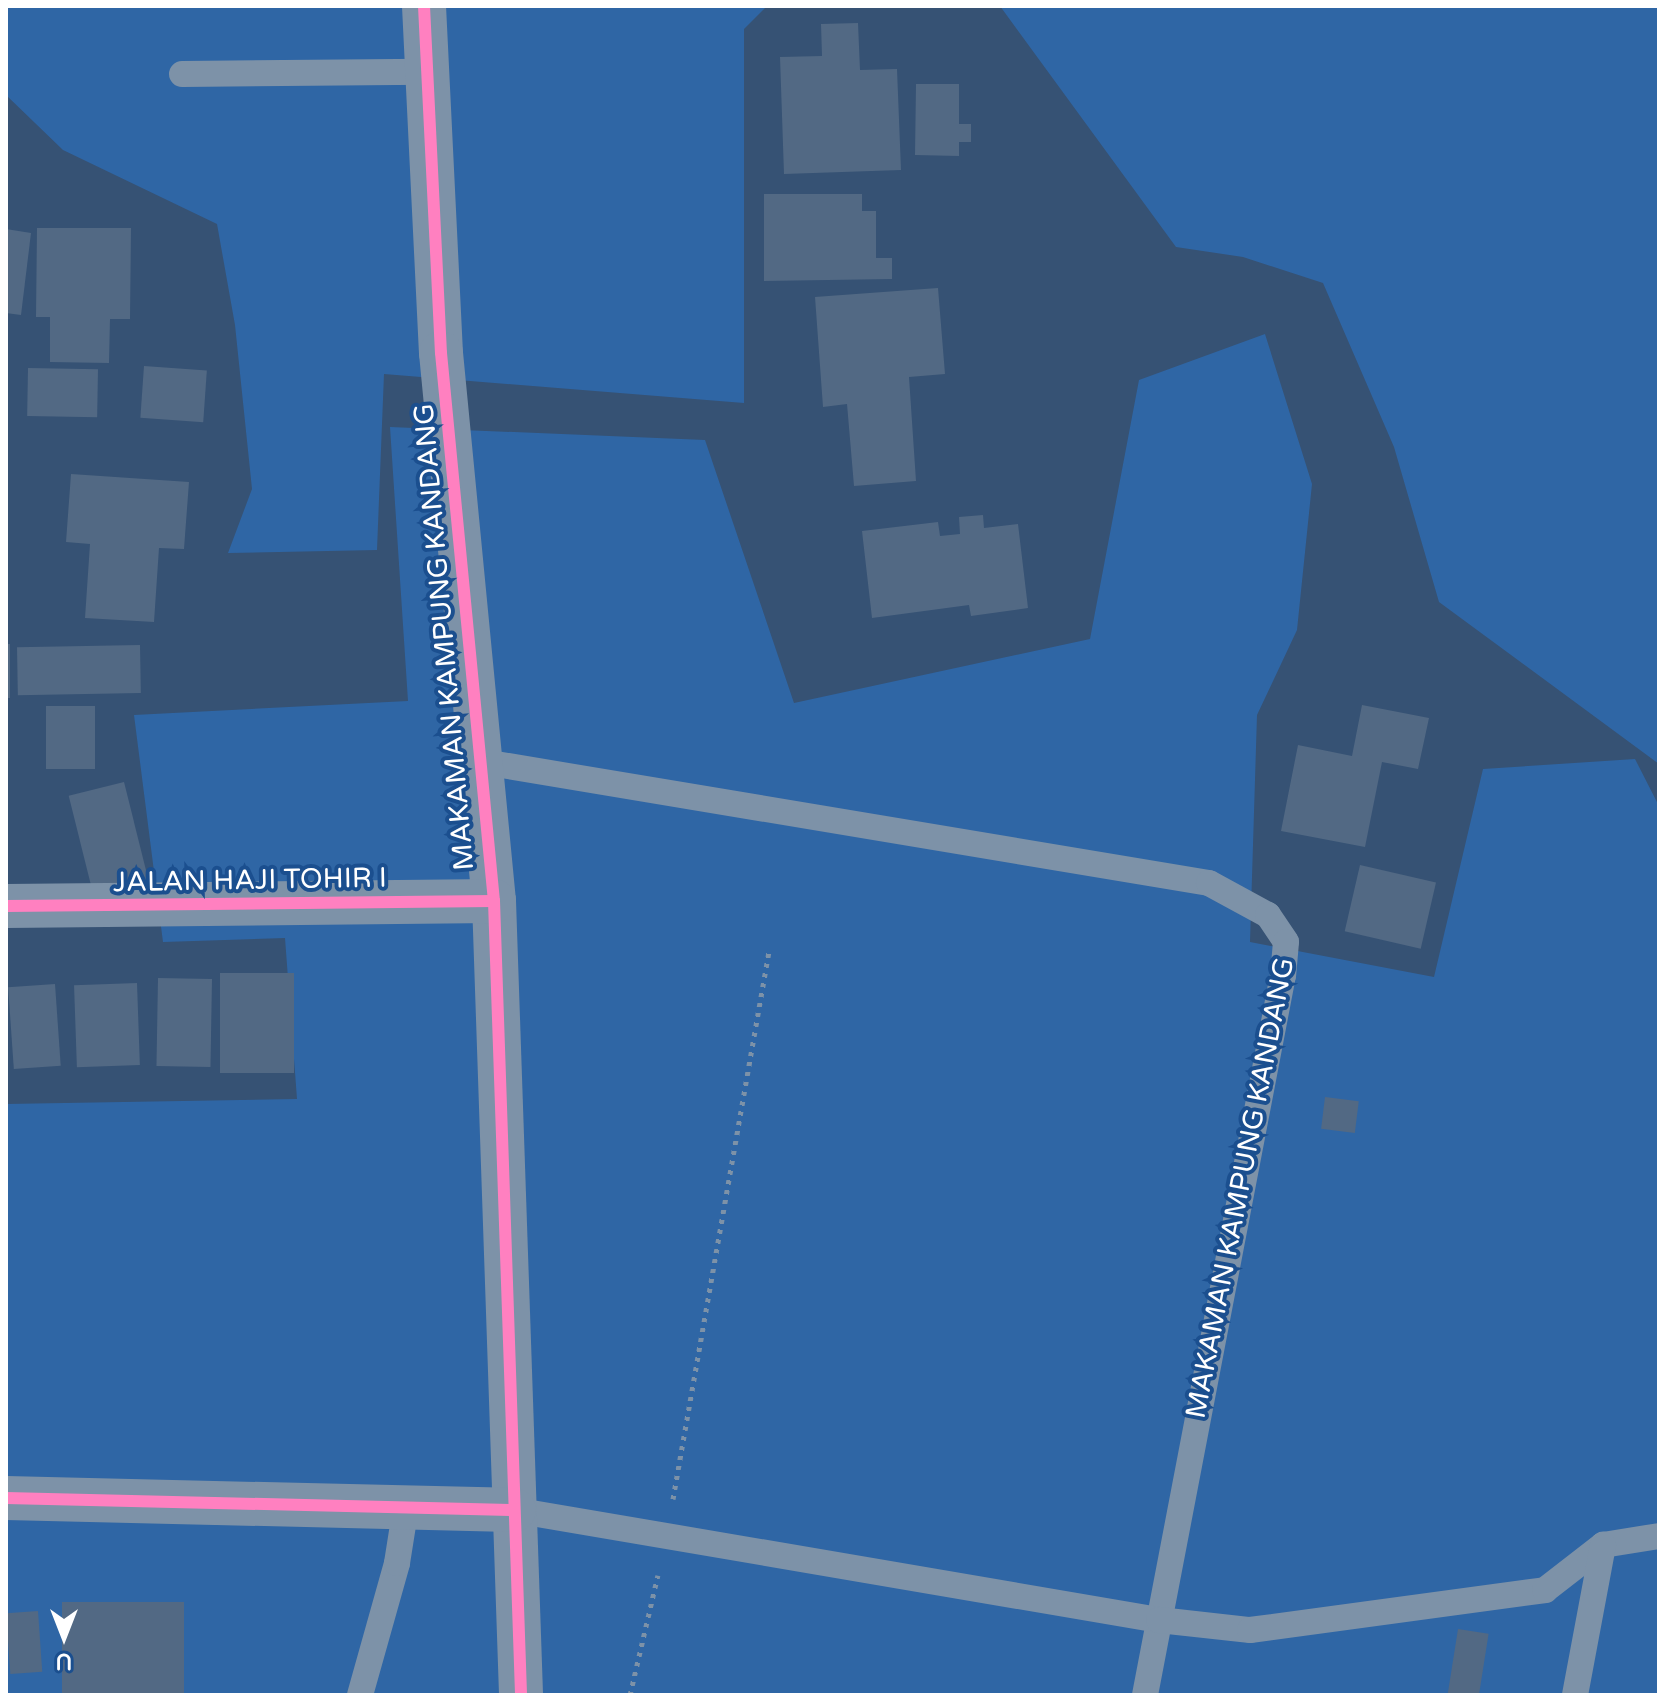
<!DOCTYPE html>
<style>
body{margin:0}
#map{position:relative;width:1665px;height:1701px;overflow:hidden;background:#365274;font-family:"Varela Round",sans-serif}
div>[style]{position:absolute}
.green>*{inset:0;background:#2f66a5}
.building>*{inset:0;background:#526984;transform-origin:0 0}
.path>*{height:5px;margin-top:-2.5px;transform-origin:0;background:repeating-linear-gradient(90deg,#7d92a8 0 4px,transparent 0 10px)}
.lane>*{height:26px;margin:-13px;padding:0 13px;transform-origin:13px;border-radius:13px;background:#7d92a8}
.street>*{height:44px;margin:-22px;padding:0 22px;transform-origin:22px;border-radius:22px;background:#7d92a8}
.cycleway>*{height:12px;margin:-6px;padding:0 6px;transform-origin:6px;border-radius:6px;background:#ff80c0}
span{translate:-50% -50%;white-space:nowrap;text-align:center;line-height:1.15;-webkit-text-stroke:8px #1b4f8f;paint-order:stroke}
.street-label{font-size:28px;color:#fff}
.frame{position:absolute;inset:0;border:8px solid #fff;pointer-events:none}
.north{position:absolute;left:24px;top:1597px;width:80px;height:80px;-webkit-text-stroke:6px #1b4f8f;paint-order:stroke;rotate:180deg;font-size:22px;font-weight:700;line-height:32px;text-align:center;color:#fff}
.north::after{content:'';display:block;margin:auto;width:28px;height:36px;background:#fff;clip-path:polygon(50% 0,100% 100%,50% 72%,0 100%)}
</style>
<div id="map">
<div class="green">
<div style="clip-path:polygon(6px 6px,767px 6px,744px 29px,744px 403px,384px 374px,377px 550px,228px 553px,252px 489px,235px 325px,217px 224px,63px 150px,6px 95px)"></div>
<div style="clip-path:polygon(1000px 6px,1659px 6px,1659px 764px,1439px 602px,1394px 447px,1323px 283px,1243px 257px,1176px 247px)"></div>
<div style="clip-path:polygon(1265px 334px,1312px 484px,1297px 630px,1257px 715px,1250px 942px,1434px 977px,1483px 769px,1635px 759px,1659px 806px,1659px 1695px,6px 1695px,6px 1104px,297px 1099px,285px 938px,163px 942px,134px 715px,408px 701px,390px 427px,705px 440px,794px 703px,1090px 639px,1139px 380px)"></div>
</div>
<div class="building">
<div style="clip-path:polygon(858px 23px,860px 70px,897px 69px,901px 170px,784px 174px,780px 57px,822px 56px,821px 24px)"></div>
<div style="clip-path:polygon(916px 84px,959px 84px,959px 124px,971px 124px,971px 142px,959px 142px,959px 156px,915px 155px)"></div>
<div style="clip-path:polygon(764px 194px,862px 194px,862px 211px,876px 211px,876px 258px,892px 258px,892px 279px,764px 281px)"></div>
<div style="clip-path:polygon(37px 228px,131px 228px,130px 319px,110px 319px,109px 363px,50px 362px,50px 317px,36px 317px)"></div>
<div style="clip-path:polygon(6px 229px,31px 233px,21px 315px,6px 313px)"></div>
<div style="clip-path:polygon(938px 288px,945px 374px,909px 377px,916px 481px,854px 486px,847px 404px,823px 407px,815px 297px)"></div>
<div style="left:144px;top:366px;width:63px;height:52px;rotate:4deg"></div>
<div style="left:28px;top:368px;width:70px;height:48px;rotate:1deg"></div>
<div style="clip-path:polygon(71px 474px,189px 482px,184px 549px,159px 548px,154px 622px,85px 618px,90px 544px,66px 542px)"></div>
<div style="clip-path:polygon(983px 515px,984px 528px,1018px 524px,1028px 608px,971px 616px,969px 605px,872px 618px,862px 531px,938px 522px,940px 536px,960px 534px,959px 517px)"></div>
<div style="left:6px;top:644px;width:4px;height:54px"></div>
<div style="left:140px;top:645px;width:48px;height:123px;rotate:89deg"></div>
<div style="clip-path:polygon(1362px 705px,1429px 718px,1418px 769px,1382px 762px,1365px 847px,1281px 831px,1298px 745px,1352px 756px)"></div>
<div style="left:46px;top:706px;width:49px;height:63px"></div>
<div style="left:124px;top:782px;width:102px;height:57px;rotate:76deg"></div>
<div style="left:1360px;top:865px;width:78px;height:68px;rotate:13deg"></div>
<div style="left:220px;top:973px;width:74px;height:100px"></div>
<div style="left:158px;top:978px;width:54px;height:88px;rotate:1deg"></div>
<div style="left:137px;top:983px;width:82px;height:63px;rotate:88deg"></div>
<div style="left:55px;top:984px;width:82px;height:47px;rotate:86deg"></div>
<div style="left:1325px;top:1097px;width:34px;height:32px;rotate:7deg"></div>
<div style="left:62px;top:1602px;width:122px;height:93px"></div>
<div style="left:38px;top:1611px;width:61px;height:32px;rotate:86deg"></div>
<div style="left:1458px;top:1629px;width:31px;height:67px;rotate:9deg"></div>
</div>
<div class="path">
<div style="left:673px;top:1499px;width:556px;rotate:-80.06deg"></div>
<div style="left:630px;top:1695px;width:123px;rotate:-76.9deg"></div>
</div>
<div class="lane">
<div style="left:182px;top:74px;width:244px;rotate:-0.5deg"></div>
<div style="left:478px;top:761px;width:741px;rotate:9.48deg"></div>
<div style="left:1209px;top:883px;width:67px;rotate:28.5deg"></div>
<div style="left:1268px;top:915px;width:32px;rotate:56deg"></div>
<div style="left:1286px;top:942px;width:33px;rotate:95deg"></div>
<div style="left:1283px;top:975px;width:733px;rotate:100.85deg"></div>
<div style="left:514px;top:1510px;width:654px;rotate:9.68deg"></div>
<div style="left:1159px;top:1620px;width:92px;rotate:6.3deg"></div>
<div style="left:1250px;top:1630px;width:298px;rotate:-7.7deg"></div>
<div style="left:1545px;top:1590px;width:73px;rotate:-37.8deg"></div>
<div style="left:1603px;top:1545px;width:57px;rotate:-9.1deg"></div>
<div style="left:360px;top:1695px;width:137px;rotate:-74.3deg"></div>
<div style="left:397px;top:1563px;width:58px;rotate:-81deg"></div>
<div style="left:1575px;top:1695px;width:153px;rotate:-79.4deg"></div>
</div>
<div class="street">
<div style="left:424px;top:6px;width:347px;rotate:87.2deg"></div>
<div style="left:441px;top:353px;width:551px;rotate:84.48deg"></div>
<div style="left:494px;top:901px;width:794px;rotate:88.05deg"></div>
<div style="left:6px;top:906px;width:488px;rotate:-0.6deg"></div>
<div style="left:6px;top:1498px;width:508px;rotate:1.35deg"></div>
</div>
<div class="cycleway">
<div style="left:424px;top:6px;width:347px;rotate:87.2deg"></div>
<div style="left:441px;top:353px;width:551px;rotate:84.48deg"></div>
<div style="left:494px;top:901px;width:794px;rotate:88.05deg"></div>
<div style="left:6px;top:906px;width:488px;rotate:-0.6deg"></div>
<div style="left:6px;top:1498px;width:508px;rotate:1.35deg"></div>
</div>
<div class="street-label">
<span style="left:444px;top:637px;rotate:-95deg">MAKAMAN KAMPUNG KANDANG</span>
<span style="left:250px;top:880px;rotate:-1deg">JALAN HAJI TOHIR I</span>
<span style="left:1240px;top:1188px;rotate:-79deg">MAKAMAN KAMPUNG KANDANG</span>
</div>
<div class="frame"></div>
<div class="north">U</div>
</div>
